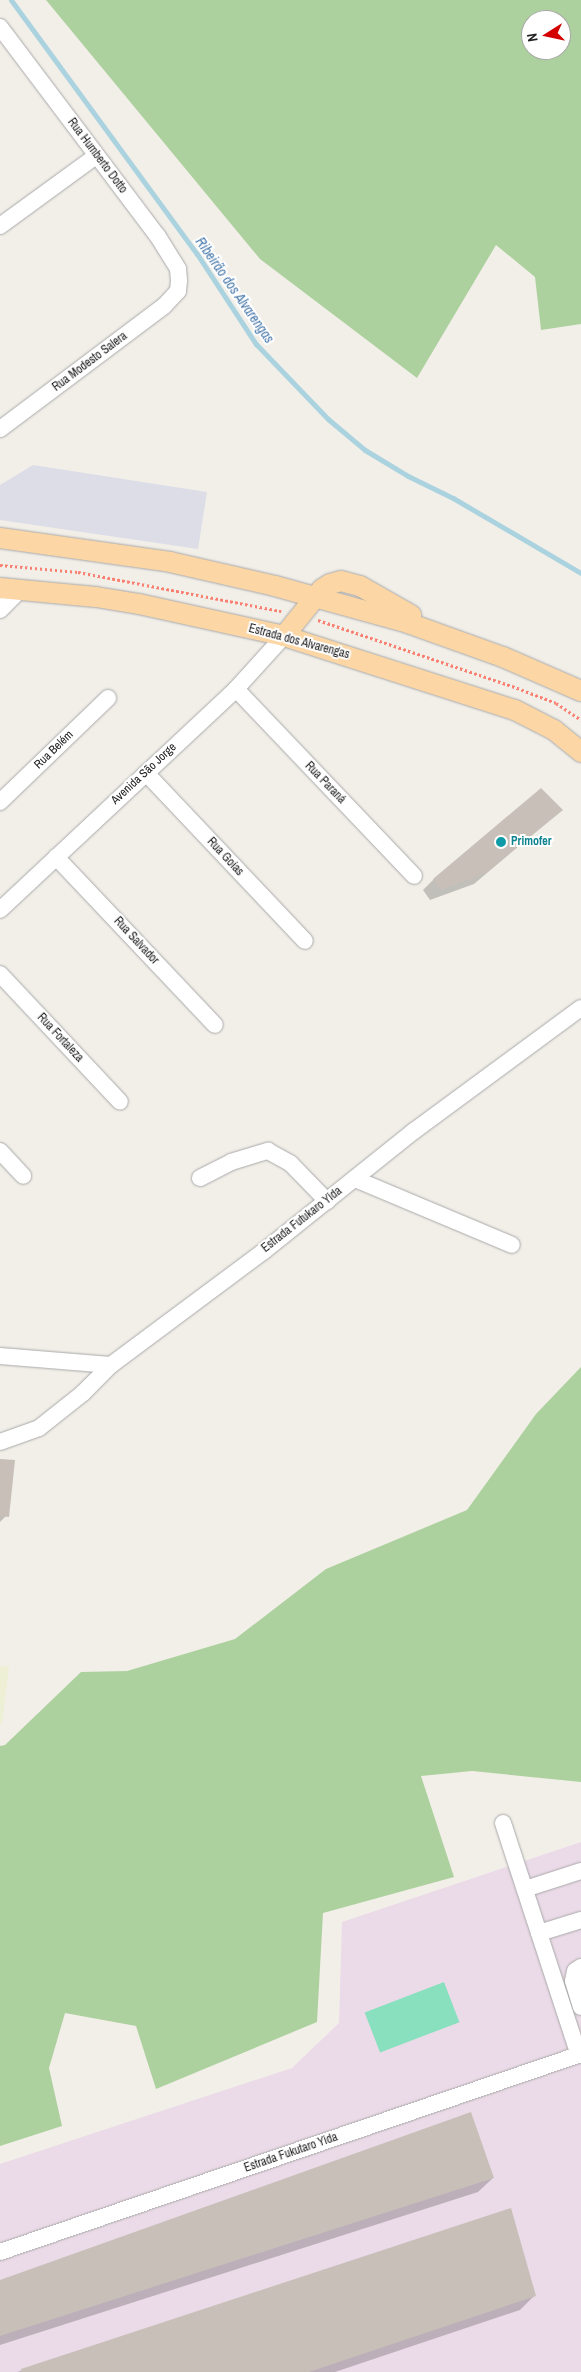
<!DOCTYPE html>
<meta charset="utf-8">
<style>
body{margin:0}
#map{position:relative;width:581px;height:2372px;overflow:hidden;background:#f2efe9;font-family:"Archivo Narrow",sans-serif}
div>[style]{position:absolute}
.industrial>*{inset:0;background:#ebdbe8}
.farmland>*{inset:0;background:#eef0d5}
.forest>*{inset:0;background:#add19e}
.pitch>*{inset:0;background:#88e0be;transform-origin:0 0}
.plaza>*{inset:0;background:#dddde8}
.shadow>*{inset:0;background:#0003}
.stream>*{height:5px;margin:-2.5px;padding:0 2.5px;transform-origin:2.5px;border-radius:2.5px;background:#aad3df}
.building>*{inset:0;background:#c7bfb8}
.path>*{height:3px;margin-top:-1.5px;transform-origin:0;background:repeating-linear-gradient(90deg,#fa8072 0 2.5px,transparent 0 5px)}
.roads{filter:drop-shadow(0 0 1px #a9a9a9) drop-shadow(0 0 1px #a9a9a9)}
.minor>*{height:16px;margin:-8px;padding:0 8px;transform-origin:8px;border-radius:8px;background:#fff}
.major>*{height:20px;margin:-10px;padding:0 10px;transform-origin:10px;border-radius:10px;background:#fcd6a4}
.dots>*{width:14px;height:14px;translate:-50% -50%;box-sizing:border-box;border:2px solid #fff;border-radius:50%}
span{translate:-50% -50%;white-space:nowrap;text-align:center;line-height:1.15;-webkit-text-stroke:4px #fff;paint-order:stroke}
.street-label{font-size:12px;color:#222}
.culture-label{font-size:12px;color:#0d838f;font-weight:700}
.left{translate:0 -50%;text-align:left}
.water-label{font-size:14px;color:#4a7aab;font-style:italic}
.north{position:absolute;left:521px;top:10px;width:50px;height:50px;box-sizing:border-box;background:#fff;border:1px solid #a7a7a7;border-radius:50%;rotate:260deg;font-size:14px;font-weight:700;line-height:20px;text-align:center;color:#222}
.north::after{content:'';display:block;margin:auto;width:18px;height:22px;background:#d40000;clip-path:polygon(50% 0,100% 100%,50% 72%,0 100%)}
</style>
<div id="map">
<div class="industrial">
<div style="clip-path:polygon(581px 1842px,581px 2372px,0 2372px,0 2164px,292px 2068px,339px 2023px,342px 1922px)"></div>
</div>
<div class="farmland">
<div style="clip-path:polygon(0 1666px,9px 1667px,2px 1724px,0 1725px)"></div>
</div>
<div class="forest">
<div style="clip-path:polygon(evenodd,46px 0,581px 0,581px 324px,541px 330px,535px 277px,496px 245px,417px 378px,260px 259px,46px 0,531px 20px,561px 20px,561px 50px,531px 50px,531px 20px)"></div>
<div style="clip-path:polygon(581px 1367px,581px 1782px,472px 1771px,421px 1776px,454px 1877px,323px 1913px,317px 2022px,156px 2089px,136px 2026px,65px 2013px,49px 2068px,62px 2126px,0 2146px,0 1746px,5px 1745px,81px 1672px,127px 1671px,235px 1639px,326px 1569px,467px 1510px,536px 1414px)"></div>
</div>
<div class="pitch">
<div style="left:444px;top:1982px;width:43px;height:85px;rotate:69deg"></div>
</div>
<div class="plaza">
<div style="clip-path:polygon(33px 465px,207px 492px,198px 549px,0 520px,0 485px)"></div>
</div>
<div class="shadow">
<div style="clip-path:polygon(561px 810px,474px 884px,430px 900px,423px 890px,434px 879px)"></div>
<div style="clip-path:polygon(0 1461px,8px 1514px,0 1522px)"></div>
<div style="clip-path:polygon(493px 2178px,478px 2192px,0 2345px,0 2281px)"></div>
<div style="clip-path:polygon(510px 2210px,535px 2295px,520px 2310px,335px 2372px,17px 2372px)"></div>
</div>
<div class="stream">
<div style="left:11px;top:0;width:315px;rotate:53.8deg"></div>
<div style="left:197px;top:254px;width:108px;rotate:56.8deg"></div>
<div style="left:256px;top:344px;width:104px;rotate:46.2deg"></div>
<div style="left:328px;top:419px;width:48px;rotate:40deg"></div>
<div style="left:365px;top:450px;width:50px;rotate:31.2deg"></div>
<div style="left:408px;top:476px;width:50px;rotate:26.1deg"></div>
<div style="left:453px;top:498px;width:148px;rotate:30.4deg"></div>
</div>
<div class="building">
<div style="clip-path:polygon(541px 788px,563px 810px,486px 873px,441px 890px,433px 879px)"></div>
<div style="clip-path:polygon(0 1459px,15px 1460px,9px 1517px,0 1516px)"></div>
<div style="clip-path:polygon(471px 2112px,494px 2178px,0 2336px,0 2280px)"></div>
<div style="clip-path:polygon(511px 2208px,536px 2296px,309px 2372px,21px 2372px,21px 2369px)"></div>
</div>
<div class="path">
<div style="left:0;top:565px;width:78px;rotate:5.1deg"></div>
<div style="left:78px;top:572px;width:207px;rotate:10.9deg"></div>
<div style="left:318px;top:620px;width:205px;rotate:18.8deg"></div>
<div style="left:512px;top:686px;width:47px;rotate:21.1deg"></div>
<div style="left:556px;top:703px;width:30px;rotate:34deg"></div>
</div>
<div class="roads">
<div class="minor">
<div style="left:0;top:27px;width:261px;rotate:53deg"></div>
<div style="left:157px;top:235px;width:40px;rotate:58deg"></div>
<div style="left:178px;top:269px;width:12px;rotate:85deg"></div>
<div style="left:179px;top:281px;width:10px;rotate:96deg"></div>
<div style="left:178px;top:291px;width:21px;rotate:133deg"></div>
<div style="left:164px;top:306px;width:205px;rotate:143.1deg"></div>
<div style="left:0;top:226px;width:119px;rotate:-36.1deg"></div>
<div style="left:0;top:610px;width:28px;rotate:-45deg"></div>
<div style="left:236px;top:689px;width:258px;rotate:46.4deg"></div>
<div style="left:146px;top:773px;width:231px;rotate:46.6deg"></div>
<div style="left:0;top:802px;width:150px;rotate:-43.9deg"></div>
<div style="left:56px;top:857px;width:231px;rotate:46.6deg"></div>
<div style="left:0;top:910px;width:323px;rotate:-43.1deg"></div>
<div style="left:236px;top:689px;width:72px;rotate:-47.8deg"></div>
<div style="left:0;top:974px;width:175px;rotate:46.8deg"></div>
<div style="left:0;top:1151px;width:34px;rotate:47deg"></div>
<div style="left:200px;top:1178px;width:35px;rotate:-27deg"></div>
<div style="left:231px;top:1162px;width:39px;rotate:-17deg"></div>
<div style="left:268px;top:1151px;width:26px;rotate:29deg"></div>
<div style="left:291px;top:1164px;width:52px;rotate:45.8deg"></div>
<div style="left:355px;top:1179px;width:170px;rotate:22.8deg"></div>
<div style="left:0;top:1356px;width:111px;rotate:4.6deg"></div>
<div style="left:111px;top:1365px;width:191px;rotate:-36.7deg"></div>
<div style="left:264px;top:1251px;width:192px;rotate:-38.7deg"></div>
<div style="left:414px;top:1131px;width:207px;rotate:-36.4deg"></div>
<div style="left:0;top:1442px;width:41px;rotate:-19.7deg"></div>
<div style="left:39px;top:1428px;width:56px;rotate:-38.5deg"></div>
<div style="left:83px;top:1393px;width:40px;rotate:-45deg"></div>
<div style="left:503px;top:1823px;width:244px;rotate:71.9deg"></div>
<div style="left:525px;top:1889px;width:59px;rotate:-17.8deg"></div>
<div style="left:539px;top:1933px;width:44px;rotate:-17.2deg"></div>
<div style="left:581px;top:1967px;width:7px;rotate:146deg"></div>
<div style="left:575px;top:1971px;width:10px;rotate:101deg"></div>
<div style="left:573px;top:1981px;width:27px;rotate:73deg"></div>
<div style="left:0;top:2252px;width:614px;rotate:-18.82deg"></div>
</div>
<div class="major">
<div style="left:0;top:538px;width:172px;rotate:8deg"></div>
<div style="left:170px;top:562px;width:108px;rotate:12.9deg"></div>
<div style="left:275px;top:586px;width:138px;rotate:15.5deg"></div>
<div style="left:408px;top:623px;width:101px;rotate:19.7deg"></div>
<div style="left:503px;top:657px;width:85px;rotate:23.6deg"></div>
<div style="left:0;top:588px;width:96px;rotate:5.4deg"></div>
<div style="left:96px;top:597px;width:44px;rotate:9.2deg"></div>
<div style="left:139px;top:604px;width:148px;rotate:12.4deg"></div>
<div style="left:284px;top:636px;width:243px;rotate:17.8deg"></div>
<div style="left:515px;top:710px;width:44px;rotate:27.1deg"></div>
<div style="left:554px;top:730px;width:35px;rotate:39deg"></div>
<div style="left:284px;top:636px;width:60px;rotate:-51deg"></div>
<div style="left:322px;top:589px;width:9px;rotate:-32deg"></div>
<div style="left:330px;top:584px;width:11px;rotate:-15deg"></div>
<div style="left:341px;top:581px;width:20px;rotate:15deg"></div>
<div style="left:360px;top:586px;width:59px;rotate:29.6deg"></div>
</div>
</div>
<div class="dots">
<div style="left:501px;top:842px;background:#0f9aa8"></div>
</div>
<div class="street-label">
<span style="left:97px;top:156px;rotate:53deg">Rua Humberto Dotto</span>
<span style="left:90px;top:362px;rotate:-37deg">Rua Modesto Salera</span>
<span style="left:299px;top:642px;rotate:15deg">Estrada dos Alvarengas</span>
<span style="left:54px;top:750px;rotate:-44deg">Rua Belém</span>
<span style="left:144px;top:774px;rotate:-43deg">Avenida São Jorge</span>
<span style="left:325px;top:783px;rotate:46deg">Rua Paraná</span>
<span style="left:225px;top:857px;rotate:47deg">Rua Goías</span>
<span style="left:136px;top:941px;rotate:47deg">Rua Salvador</span>
<span style="left:60px;top:1038px;rotate:47deg">Rua Fortaleza</span>
<span style="left:302px;top:1220px;rotate:-38deg">Estrada Futukaro Yida</span>
<span style="left:291px;top:2153px;rotate:-19deg">Estrada Fukutaro Yida</span>
</div>
<div class="culture-label">
<span class="left" style="left:511px;top:842px">Primofer</span>
</div>
<div class="water-label">
<span style="left:235px;top:290px;rotate:55deg">Ribeirão dos Alvarengas</span>
</div>
<div class="north">N</div>
</div>
